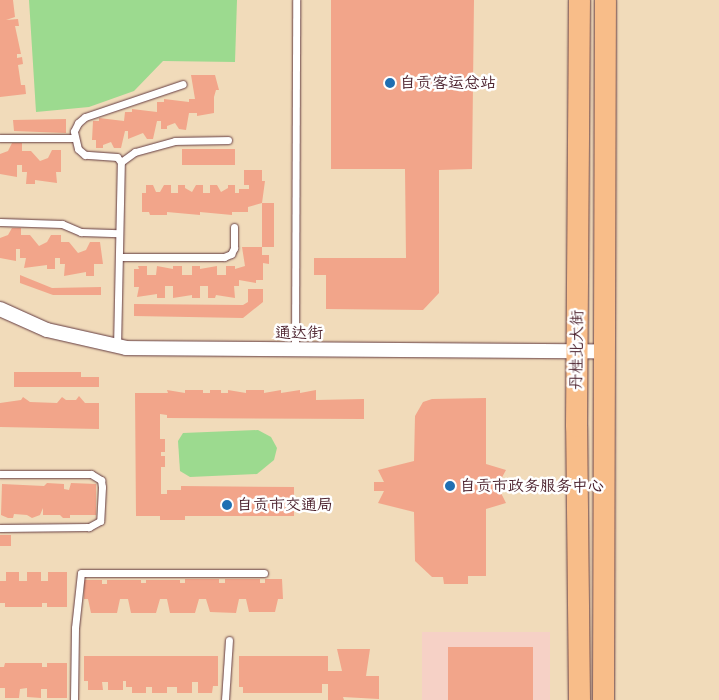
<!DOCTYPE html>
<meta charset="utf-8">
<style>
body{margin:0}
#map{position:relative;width:719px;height:700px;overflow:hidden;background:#f1dbba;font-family:Pangolin,"LXGW WenKai TC",sans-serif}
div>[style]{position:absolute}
.built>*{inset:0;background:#f6d1c6;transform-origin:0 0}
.green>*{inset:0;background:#9cda8f}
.building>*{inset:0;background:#f2a58a;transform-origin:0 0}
.roads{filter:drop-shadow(0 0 1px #633b40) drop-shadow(0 0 1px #633b40)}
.service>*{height:7px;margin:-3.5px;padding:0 3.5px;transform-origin:3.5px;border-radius:3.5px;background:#fff}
.minor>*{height:14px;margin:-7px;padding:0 7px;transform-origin:7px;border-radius:7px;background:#fff}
.primary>*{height:21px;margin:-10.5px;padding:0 10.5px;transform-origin:10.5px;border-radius:10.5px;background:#f8bd89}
.dots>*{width:14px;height:14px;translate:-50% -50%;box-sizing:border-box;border:2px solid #fff;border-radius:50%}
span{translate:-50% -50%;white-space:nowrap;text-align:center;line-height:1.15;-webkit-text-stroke:5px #fff;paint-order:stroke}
.poi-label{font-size:16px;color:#4a1f2b}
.left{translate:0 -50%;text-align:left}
.street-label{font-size:16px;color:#4a1f2b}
</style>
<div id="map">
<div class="built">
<div style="left:422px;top:632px;width:128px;height:68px"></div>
</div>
<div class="green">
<div style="clip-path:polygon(29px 0,237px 0,235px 62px,163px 61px,134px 91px,89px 107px,36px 112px)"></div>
<div style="clip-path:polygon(258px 430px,271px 437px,277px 448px,274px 460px,257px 474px,190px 477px,180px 471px,178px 441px,183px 433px)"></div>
</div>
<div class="building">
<div style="clip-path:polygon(0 0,13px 0,15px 17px,6px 20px,18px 19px,19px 26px,15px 26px,21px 54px,17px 54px,17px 58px,22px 57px,23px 64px,18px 65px,21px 85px,25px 85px,26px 94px,0 97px)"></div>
<div style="clip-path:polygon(331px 0,474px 0,472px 169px,439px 170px,439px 293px,423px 310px,326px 309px,326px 275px,314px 275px,314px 258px,406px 258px,405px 169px,331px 169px)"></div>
<div style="clip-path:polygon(191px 75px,215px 75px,219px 90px,216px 90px,214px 97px,214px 113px,197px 116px,197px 113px,189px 113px,186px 130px,179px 129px,175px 123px,167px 126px,167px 129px,161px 129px,161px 121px,157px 121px,153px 139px,147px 139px,143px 133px,128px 139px,128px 131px,125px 131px,121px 148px,114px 148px,111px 142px,103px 145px,103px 148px,96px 148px,96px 140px,92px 140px,93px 121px,99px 121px,99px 118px,124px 121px,125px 112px,132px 112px,132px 109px,157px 112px,157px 102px,164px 102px,164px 99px,189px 102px,189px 99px,195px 99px)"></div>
<div style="clip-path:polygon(66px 119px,66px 133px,14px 131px,13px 120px)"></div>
<div style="clip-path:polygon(12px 143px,22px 143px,22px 151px,31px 151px,40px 161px,48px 158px,52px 150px,61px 150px,61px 172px,56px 172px,57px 183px,35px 180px,35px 184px,26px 184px,27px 172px,22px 172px,22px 165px,17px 165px,17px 177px,0 174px,0 154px,8px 151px)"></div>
<div style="left:182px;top:149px;width:53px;height:16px"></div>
<div style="clip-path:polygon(244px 170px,262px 170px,262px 181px,265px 181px,262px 203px,248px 207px,248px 212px,232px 212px,232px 215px,200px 212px,200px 215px,167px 212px,167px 215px,150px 215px,149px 212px,142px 212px,142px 193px,146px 193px,146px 185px,153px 185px,156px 192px,160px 192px,164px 185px,171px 185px,171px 193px,178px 193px,178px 185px,185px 185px,185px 188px,192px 192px,196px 185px,203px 185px,203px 193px,210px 193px,210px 185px,217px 185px,221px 192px,228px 188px,228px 185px,235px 185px,235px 193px,239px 193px,239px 189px,249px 189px,249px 185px,244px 185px)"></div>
<div style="left:262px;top:203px;width:12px;height:44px"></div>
<div style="clip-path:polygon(12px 228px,21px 228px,21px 235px,30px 235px,39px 246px,47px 242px,51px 235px,61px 235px,61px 242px,69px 242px,78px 253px,86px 250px,90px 242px,100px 242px,103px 264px,94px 264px,94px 276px,86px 276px,86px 272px,64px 276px,65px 264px,60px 264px,60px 258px,55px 258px,55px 269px,47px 269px,47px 265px,24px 268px,26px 258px,20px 258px,20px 249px,16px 249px,16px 261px,0 258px,0 238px,8px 235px)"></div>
<div style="clip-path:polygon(242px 247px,262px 247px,262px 255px,269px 255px,269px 264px,263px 263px,263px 280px,256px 280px,256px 283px,239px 280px,239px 286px,234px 286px,235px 298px,216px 295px,215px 298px,208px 298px,208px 286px,200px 286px,200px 298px,192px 298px,192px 295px,173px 298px,173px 286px,165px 286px,165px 298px,157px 298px,157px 294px,137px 297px,139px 287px,134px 287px,134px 269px,139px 269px,138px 266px,147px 266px,147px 275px,156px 275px,157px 266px,173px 269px,173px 266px,182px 266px,182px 275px,192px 275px,192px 266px,200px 266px,200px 269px,217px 266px,217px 275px,226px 275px,226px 266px,235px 266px,235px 269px,245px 266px)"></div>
<div style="clip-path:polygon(20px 275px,52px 288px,101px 287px,101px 295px,53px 295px,20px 283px)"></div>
<div style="clip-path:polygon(248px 289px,263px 289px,263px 302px,243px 318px,134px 316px,134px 304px,243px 305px,248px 302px)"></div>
<div style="clip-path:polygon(14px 372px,81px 372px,81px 377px,99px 377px,99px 387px,14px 387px)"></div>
<div style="clip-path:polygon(167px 390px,185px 393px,185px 390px,203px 390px,203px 393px,210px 393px,210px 390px,221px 390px,221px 393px,228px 393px,228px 390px,246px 393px,246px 390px,264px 390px,264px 393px,281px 390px,281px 393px,300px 390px,300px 393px,316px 390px,316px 400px,364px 399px,364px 419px,167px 418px,167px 415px,160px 414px,160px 439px,165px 439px,165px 452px,161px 452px,161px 456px,165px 456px,165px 467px,161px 467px,161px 494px,167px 494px,167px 490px,181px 490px,181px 486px,294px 487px,294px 516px,185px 516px,185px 520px,160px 520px,160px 516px,136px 516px,135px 393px,168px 393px)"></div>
<div style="clip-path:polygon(79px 396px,85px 403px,99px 403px,99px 429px,0 427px,0 403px,21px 400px,23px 397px,30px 402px,57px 403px,62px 397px,66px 400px,76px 400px)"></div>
<div style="clip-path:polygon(486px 398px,486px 464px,506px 470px,500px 481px,509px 481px,509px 491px,500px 491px,506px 503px,486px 509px,486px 576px,468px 576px,468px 584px,444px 584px,443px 577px,432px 577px,415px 561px,414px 512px,378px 503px,384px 491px,374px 491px,374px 482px,384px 482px,378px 470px,414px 461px,415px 416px,423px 402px,432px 399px)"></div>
<div style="clip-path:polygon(47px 483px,64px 484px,64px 489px,69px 490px,71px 483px,96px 484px,96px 515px,70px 515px,70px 518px,63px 518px,60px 515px,43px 515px,43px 508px,40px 515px,32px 518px,27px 515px,14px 514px,13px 518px,8px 518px,1px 515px,2px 484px,44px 486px)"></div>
<div style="left:0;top:535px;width:11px;height:11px"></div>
<div style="clip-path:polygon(6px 572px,19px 572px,19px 581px,27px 581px,27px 572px,41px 572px,41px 581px,48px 581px,48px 572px,67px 572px,67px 607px,47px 607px,47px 603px,42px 603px,42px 607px,5px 607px,5px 603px,0 603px,0 581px,6px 581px)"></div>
<div style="clip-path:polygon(185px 579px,219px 579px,219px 583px,225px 583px,225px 579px,260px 579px,260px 583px,265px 583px,265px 579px,282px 579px,283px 599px,278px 599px,275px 612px,249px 612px,246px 599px,239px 599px,236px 613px,210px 612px,206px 599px,199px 599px,195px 613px,170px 613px,167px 599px,160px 599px,156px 613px,131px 613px,128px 599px,120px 599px,117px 613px,91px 613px,88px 599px,84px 599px,84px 580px,102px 580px,102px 584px,107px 584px,107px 580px,141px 580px,141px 583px,146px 583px,146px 580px,180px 580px,180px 583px,185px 583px)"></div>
<div style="left:448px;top:647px;width:85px;height:53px"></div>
<div style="clip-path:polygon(337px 649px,370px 649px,366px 676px,379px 676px,379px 699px,343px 697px,344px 700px,328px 700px,328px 684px,322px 684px,322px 693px,243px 693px,243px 687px,239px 687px,239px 656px,328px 656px,328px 671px,342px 671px)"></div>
<div style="clip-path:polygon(84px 656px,218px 656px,218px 686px,213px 686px,212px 693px,198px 693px,198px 682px,192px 682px,192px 693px,177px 693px,177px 687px,167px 687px,167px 693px,152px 693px,152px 687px,146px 687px,146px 693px,132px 693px,132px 687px,126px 687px,126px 681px,123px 681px,123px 690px,108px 690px,108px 682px,102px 682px,103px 690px,88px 690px,88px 681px,84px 681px)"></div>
<div style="clip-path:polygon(5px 663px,42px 663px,42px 667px,47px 667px,47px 663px,67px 663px,67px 698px,47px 698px,47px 689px,41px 689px,41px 698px,27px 697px,27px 688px,20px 689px,19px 698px,5px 698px,5px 688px,0 688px,0 667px,4px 667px)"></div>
</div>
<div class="roads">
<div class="service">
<div style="left:0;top:138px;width:75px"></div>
<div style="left:121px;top:162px;width:6px;rotate:-129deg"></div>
<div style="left:117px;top:157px;width:32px;rotate:-176deg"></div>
<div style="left:85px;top:155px;width:9px;rotate:-139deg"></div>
<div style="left:78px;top:149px;width:18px;rotate:-103deg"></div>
<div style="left:74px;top:131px;width:9px;rotate:-63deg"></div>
<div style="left:78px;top:123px;width:9px;rotate:-41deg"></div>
<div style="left:85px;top:117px;width:103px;rotate:-18.6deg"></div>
<div style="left:0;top:222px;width:62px;rotate:1.8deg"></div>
<div style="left:62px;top:224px;width:21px;rotate:23deg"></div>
<div style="left:81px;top:232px;width:38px;rotate:2deg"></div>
<div style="left:119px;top:257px;width:105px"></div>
<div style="left:224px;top:257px;width:8px;rotate:-23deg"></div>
<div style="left:231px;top:254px;width:7px;rotate:-63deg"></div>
<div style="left:234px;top:248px;width:21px;rotate:-90deg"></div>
<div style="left:117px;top:347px;width:185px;rotate:-88.8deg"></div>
<div style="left:121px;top:162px;width:17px;rotate:-36deg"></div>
<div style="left:135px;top:152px;width:41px;rotate:-15.4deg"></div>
<div style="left:175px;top:141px;width:53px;rotate:-1.1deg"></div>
<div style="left:295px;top:350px;width:350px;rotate:-89.8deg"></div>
<div style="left:0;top:474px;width:91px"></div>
<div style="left:91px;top:474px;width:12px;rotate:31deg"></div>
<div style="left:101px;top:480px;width:7px;rotate:82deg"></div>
<div style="left:102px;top:487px;width:34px;rotate:93deg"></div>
<div style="left:100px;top:521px;width:13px;rotate:151deg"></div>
<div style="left:89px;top:527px;width:89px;rotate:179.4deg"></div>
<div style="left:74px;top:700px;width:72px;rotate:-89.2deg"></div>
<div style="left:75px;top:628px;width:55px;rotate:-83.8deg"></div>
<div style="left:81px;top:573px;width:183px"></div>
<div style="left:225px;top:700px;width:60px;rotate:-86.2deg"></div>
</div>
<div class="minor">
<div style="left:0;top:309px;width:51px;rotate:24.1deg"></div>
<div style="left:47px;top:330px;width:81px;rotate:12.8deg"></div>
<div style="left:126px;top:348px;width:478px;rotate:0.4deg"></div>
</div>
<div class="primary">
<div style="left:579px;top:700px;width:274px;rotate:-90.6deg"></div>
<div style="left:576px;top:426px;width:426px;rotate:-89.6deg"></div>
<div style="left:603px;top:700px;width:700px;rotate:-89.84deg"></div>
</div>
</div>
<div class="dots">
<div style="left:390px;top:83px;background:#1f6fb2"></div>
<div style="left:450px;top:486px;background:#1f6fb2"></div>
<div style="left:227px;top:505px;background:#1f6fb2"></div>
</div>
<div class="poi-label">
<span class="left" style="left:400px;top:83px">自贡客运总站</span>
<span class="left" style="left:460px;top:486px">自贡市政务服务中心</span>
<span class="left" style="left:237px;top:505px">自贡市交通局</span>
</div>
<div class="street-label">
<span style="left:299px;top:333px">通达街</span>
<span style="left:577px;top:350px;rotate:-89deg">丹桂北大街</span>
</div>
</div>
